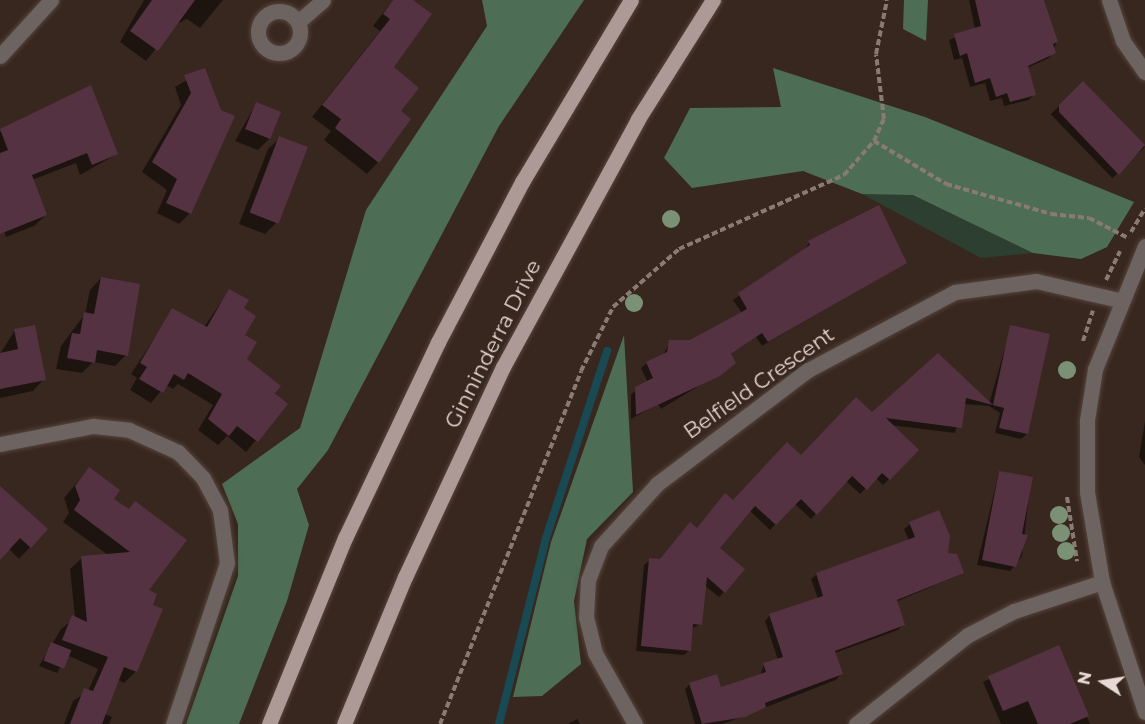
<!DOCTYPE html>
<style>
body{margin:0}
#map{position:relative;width:1145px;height:724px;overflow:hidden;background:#38271f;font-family:Montserrat,sans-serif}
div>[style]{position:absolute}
.green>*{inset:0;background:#2c3f30}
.forest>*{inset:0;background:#4d6d54}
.shadow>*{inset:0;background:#0007;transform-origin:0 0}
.stream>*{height:8px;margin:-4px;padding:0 4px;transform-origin:4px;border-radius:4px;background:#194953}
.building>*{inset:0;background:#543241;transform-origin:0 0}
.path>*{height:4px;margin-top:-2px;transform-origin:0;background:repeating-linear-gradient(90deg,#897a74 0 6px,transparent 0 9px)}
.roads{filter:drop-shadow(0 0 2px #54443c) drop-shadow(0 0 2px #54443c)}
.street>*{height:15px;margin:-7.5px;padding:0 7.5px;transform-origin:7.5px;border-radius:7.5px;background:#6d6361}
.street>.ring{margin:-7.5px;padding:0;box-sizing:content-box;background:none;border:15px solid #6d6361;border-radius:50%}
.primary>*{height:15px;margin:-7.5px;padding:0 7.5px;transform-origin:7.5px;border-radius:7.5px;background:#ad9995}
.trees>*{width:18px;height:18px;margin:-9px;border-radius:50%;background:#7a9175}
span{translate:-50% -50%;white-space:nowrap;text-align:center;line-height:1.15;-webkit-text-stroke:6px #38271f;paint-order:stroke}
.street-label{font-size:21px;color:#e6dad5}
.north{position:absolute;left:1073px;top:652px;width:60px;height:60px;-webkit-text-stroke:4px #38271f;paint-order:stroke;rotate:282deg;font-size:16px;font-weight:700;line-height:24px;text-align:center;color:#e6dad5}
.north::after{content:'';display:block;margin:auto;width:21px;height:27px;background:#e6dad5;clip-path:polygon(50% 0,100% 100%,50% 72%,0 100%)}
</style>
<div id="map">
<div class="green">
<div style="clip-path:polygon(925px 117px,1134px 202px,1107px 247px,1081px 259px,1033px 253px,981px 258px,862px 194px)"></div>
</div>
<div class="forest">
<div style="clip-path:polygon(482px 0,584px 0,499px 126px,328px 450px,297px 489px,309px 525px,287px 601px,239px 724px,186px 724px,238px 576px,238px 524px,222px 484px,300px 428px,366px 210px,487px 26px)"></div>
<div style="clip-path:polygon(904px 0,928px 0,926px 41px,903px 29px)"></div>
<div style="clip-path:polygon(773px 68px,925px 117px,1134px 202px,1107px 247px,1081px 259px,1033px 253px,913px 195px,862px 194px,803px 171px,692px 188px,664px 158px,690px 108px,781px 107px)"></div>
<div style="clip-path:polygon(624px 335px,633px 492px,587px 539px,574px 601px,581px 664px,542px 696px,513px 697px,551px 542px)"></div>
</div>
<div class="shadow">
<div style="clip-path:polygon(144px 0,223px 0,200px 28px,187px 19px,175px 25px,146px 61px,120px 42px)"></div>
<div style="clip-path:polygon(393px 0,410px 0,392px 68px,399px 112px,378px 162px,367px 174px,324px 140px,331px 131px,312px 117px,380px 31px,373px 26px)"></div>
<div style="clip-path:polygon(969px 0,1044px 0,1057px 42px,1049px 58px,1027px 68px,1034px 94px,1029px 100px,1004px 106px,1002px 98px,990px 101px,985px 83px,970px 87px,962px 58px,954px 60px,949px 40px,975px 29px)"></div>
<div style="clip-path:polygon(204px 70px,190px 213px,179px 224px,157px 213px,167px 190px,142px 172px,181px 105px,175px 87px)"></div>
<div style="left:1083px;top:83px;width:89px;height:45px;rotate:46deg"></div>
<div style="clip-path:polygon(256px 104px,270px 138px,258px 150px,235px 141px)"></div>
<div style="clip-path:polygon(0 132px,1px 131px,117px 154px,80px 175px,76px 163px,32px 180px,46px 215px,34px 226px,6px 237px,0 218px)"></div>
<div style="clip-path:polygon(280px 138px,276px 223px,265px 234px,239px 224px,268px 149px)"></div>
<div style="clip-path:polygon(809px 242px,906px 263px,762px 346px,756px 337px,730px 355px,728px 368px,661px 409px,658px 404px,631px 419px,631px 394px,648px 383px,641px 368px,647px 363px,663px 355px,670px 342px,690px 341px,742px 313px,733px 300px,805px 250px)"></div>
<div style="clip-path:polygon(101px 278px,126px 355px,115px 366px,93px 362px,82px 373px,56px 369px,61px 346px,85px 314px,90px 290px)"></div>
<div style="clip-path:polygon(229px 291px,242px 309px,245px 359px,286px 404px,246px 452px,227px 436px,218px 445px,198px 430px,213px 405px,178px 384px,173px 389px,166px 385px,151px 403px,130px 390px,137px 378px,131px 374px,173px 310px,204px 327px)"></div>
<div style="clip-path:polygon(1011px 327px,1027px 434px,1021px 439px,995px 433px,1000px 413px,989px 406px,963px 404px,955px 433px,890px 425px,917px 450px,883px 485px,876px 478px,860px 494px,846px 481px,811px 519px,795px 504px,770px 530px,749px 510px,718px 548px,724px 592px,719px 597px,704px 585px,701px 624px,691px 629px,689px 650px,684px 655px,636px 651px,644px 565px,650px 560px,659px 561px,733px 502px,872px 414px,938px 355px,989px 404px)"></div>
<div style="clip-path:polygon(15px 330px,44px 379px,33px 391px,0 398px,0 354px)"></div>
<div style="clip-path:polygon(1145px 421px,1145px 465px,1139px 457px)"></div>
<div style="clip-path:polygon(89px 468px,112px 500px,146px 591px,136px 671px,124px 683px,118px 680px,105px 714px,112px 717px,109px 724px,64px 724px,73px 701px,88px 691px,98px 669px,67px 655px,57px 673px,39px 666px,61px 629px,75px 618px,70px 569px,82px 558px,108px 555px,63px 522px,69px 513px,64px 498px)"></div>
<div style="clip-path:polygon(999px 472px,1031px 479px,1022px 556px,1010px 571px,977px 565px)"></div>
<div style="clip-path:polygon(0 503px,30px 547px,19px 559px,9px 549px,0 558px)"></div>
<div style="clip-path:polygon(939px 512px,946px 554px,963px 573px,896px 602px,903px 625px,898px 630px,835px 653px,841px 674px,836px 680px,723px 724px,695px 724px,685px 689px,690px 684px,720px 689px,760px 676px,764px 664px,778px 660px,765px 621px,770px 615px,818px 599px,811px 579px,817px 574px,909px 541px,904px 529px,910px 524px)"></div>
<div style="clip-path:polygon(1058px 647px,1090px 724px,1001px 724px,983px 682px)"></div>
<div style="clip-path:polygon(577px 719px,580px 724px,568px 724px)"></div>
</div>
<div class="stream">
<div style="left:499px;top:724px;width:192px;rotate:-75.8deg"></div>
<div style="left:546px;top:538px;width:197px;rotate:-71.9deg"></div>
</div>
<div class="building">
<div style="clip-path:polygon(152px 0,195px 0,158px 51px,130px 31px)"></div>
<div style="clip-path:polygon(393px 0,413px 0,432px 14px,394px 67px,419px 88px,401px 111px,411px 119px,379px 163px,335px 128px,341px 119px,322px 105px,390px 19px,383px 14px)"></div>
<div style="clip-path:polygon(975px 0,1044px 0,1058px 42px,1053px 44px,1056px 53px,1028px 66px,1036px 95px,1010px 102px,1007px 93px,996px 97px,990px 78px,975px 83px,967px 53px,960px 56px,954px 34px,981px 26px)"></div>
<div style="clip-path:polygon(205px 68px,221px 110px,235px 116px,191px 214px,166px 203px,177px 179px,152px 162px,191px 93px,184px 75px)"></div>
<div style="clip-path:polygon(1083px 81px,1145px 145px,1119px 175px,1059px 112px,1059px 105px)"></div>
<div style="clip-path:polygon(91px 85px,118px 154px,92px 165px,87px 153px,32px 175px,47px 215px,0 234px,0 153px,8px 150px,0 129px)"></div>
<div style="left:256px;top:102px;width:27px;height:29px;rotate:22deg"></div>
<div style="left:279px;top:136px;width:31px;height:82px;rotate:21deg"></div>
<div style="clip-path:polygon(879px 205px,907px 263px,768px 342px,762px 333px,731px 354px,736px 363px,720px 376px,636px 415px,635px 387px,653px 378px,646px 362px,667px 352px,669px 340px,690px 340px,747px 309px,738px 293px,810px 245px,808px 241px)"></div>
<div style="clip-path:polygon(101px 277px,140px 284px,128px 356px,97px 350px,95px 363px,67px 358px,72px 333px,80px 334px,84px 312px,94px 314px)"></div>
<div style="clip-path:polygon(229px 289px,249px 300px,244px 308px,256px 316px,245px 335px,257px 342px,247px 359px,281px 386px,275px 393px,288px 404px,258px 442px,237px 426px,229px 436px,208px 419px,222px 394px,188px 373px,184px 380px,174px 374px,163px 393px,139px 379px,147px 367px,140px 363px,172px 308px,207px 327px)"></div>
<div style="clip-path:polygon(35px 325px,46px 380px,0 389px,0 353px,18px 349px,14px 329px)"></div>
<div style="clip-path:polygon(1010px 325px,1050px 334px,1028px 434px,999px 428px,1004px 408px,993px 405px)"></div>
<div style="clip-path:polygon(938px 353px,993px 405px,966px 398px,962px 428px,886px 418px,919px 450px,890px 480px,882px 473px,867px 490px,852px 476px,817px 515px,801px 499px,776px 525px,755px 506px,720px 548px,745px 569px,725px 593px,707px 577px,702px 625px,693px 624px,691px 651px,641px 646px,649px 558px,660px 559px,690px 522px,697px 528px,725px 493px,733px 500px,787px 442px,801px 455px,856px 397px,872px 412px)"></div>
<div style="clip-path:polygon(89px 467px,120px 490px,114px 499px,129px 509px,135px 501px,187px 540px,149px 590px,157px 594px,153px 605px,163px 609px,137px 672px,124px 667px,102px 724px,70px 724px,84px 688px,93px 691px,108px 657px,62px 640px,72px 615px,87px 622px,81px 556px,130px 552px,74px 510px,80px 500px,75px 486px)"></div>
<div style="clip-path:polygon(999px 471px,1033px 477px,1022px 534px,1028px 535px,1016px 567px,982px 560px)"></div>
<div style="clip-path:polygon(0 486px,48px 529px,31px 548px,20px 538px,0 560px)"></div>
<div style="clip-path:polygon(939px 510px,950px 536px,948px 553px,957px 554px,964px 573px,897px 600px,905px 625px,835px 651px,843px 674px,765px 703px,766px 707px,745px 717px,702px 724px,689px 683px,717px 674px,721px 687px,766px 672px,763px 663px,783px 657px,769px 614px,823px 596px,816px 573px,915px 537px,909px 522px)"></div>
<div style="left:51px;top:642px;width:22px;height:20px;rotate:22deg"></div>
<div style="clip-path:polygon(1059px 645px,1089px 716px,1070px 724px,1038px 724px,1028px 701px,1003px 711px,988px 676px)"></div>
</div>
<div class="path">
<div style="left:874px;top:141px;width:84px;rotate:30.8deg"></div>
<div style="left:946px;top:184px;width:109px;rotate:15.9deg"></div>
<div style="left:1051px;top:214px;width:38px;rotate:6deg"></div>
<div style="left:1089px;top:218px;width:44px;rotate:27.1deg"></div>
<div style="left:1131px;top:232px;width:27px;rotate:-59deg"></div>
<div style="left:1106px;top:280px;width:32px;rotate:-64deg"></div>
<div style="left:1083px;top:341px;width:32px;rotate:-72deg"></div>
<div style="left:1067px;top:497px;width:65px;rotate:81.1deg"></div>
<div style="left:440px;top:724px;width:380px;rotate:-68.2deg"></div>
<div style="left:581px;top:371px;width:72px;rotate:-63.4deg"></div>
<div style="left:613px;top:307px;width:88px;rotate:-41.3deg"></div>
<div style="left:679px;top:249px;width:181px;rotate:-24.2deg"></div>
<div style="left:844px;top:175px;width:45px;rotate:-48.6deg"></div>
<div style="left:874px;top:141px;width:24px;rotate:-66deg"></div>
<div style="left:884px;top:119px;width:65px;rotate:-97deg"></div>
<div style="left:876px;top:54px;width:55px;rotate:-78.5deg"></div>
</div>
<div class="roads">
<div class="street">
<div style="left:1109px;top:0;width:43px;rotate:71.1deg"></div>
<div style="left:1123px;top:41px;width:38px;rotate:55deg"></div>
<div class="ring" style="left:258px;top:11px;width:27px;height:27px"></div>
<div style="left:298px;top:22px;width:33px;rotate:-41deg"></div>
<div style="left:0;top:56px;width:76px;rotate:-47.7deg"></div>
<div style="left:1145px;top:246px;width:133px;rotate:112.1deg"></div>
<div style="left:1095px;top:369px;width:52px;rotate:98.9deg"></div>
<div style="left:1087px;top:420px;width:72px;rotate:90deg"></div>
<div style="left:1087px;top:492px;width:91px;rotate:80.5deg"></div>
<div style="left:1102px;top:582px;width:137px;rotate:71.7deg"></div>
<div style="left:0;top:444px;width:95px;rotate:-11deg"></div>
<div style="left:93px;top:426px;width:36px;rotate:6deg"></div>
<div style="left:129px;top:430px;width:54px;rotate:24.2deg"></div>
<div style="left:178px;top:452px;width:36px;rotate:46deg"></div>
<div style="left:203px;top:478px;width:36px;rotate:62deg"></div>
<div style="left:220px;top:510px;width:53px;rotate:82.5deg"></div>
<div style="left:227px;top:563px;width:170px;rotate:108.5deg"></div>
<div style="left:635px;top:724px;width:81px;rotate:-119.4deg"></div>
<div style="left:595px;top:653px;width:37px;rotate:-104deg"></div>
<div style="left:586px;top:617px;width:37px;rotate:-87deg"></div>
<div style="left:588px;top:580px;width:36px;rotate:-69deg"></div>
<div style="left:601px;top:546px;width:84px;rotate:-47.9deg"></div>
<div style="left:657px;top:484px;width:189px;rotate:-37.1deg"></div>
<div style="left:808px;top:370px;width:166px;rotate:-28deg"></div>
<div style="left:955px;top:292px;width:82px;rotate:-7.7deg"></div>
<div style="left:1036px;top:281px;width:85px;rotate:12.9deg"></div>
<div style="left:856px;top:724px;width:143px;rotate:-38.5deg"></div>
<div style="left:968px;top:635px;width:52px;rotate:-27.6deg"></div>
<div style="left:1014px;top:611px;width:93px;rotate:-18.2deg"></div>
</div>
<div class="primary">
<div style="left:269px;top:724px;width:201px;rotate:-67.8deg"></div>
<div style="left:345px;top:538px;width:217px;rotate:-64.6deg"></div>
<div style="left:438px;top:342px;width:181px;rotate:-62.3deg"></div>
<div style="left:522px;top:182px;width:212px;rotate:-59.1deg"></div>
<div style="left:344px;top:724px;width:159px;rotate:-67.5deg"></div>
<div style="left:405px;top:577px;width:232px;rotate:-65deg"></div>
<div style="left:503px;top:367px;width:282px;rotate:-61.4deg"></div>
<div style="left:638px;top:119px;width:141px;rotate:-57.8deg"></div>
</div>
</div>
<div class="trees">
<div style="left:671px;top:219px"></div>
<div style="left:634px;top:303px"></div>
<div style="left:1067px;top:370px"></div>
<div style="left:1059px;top:515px"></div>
<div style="left:1061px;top:533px"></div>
<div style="left:1066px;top:551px"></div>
</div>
<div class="street-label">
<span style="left:493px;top:344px;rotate:-63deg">Ginninderra Drive</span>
<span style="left:759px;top:383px;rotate:-35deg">Belfield Crescent</span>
</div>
<div class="north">N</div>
</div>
